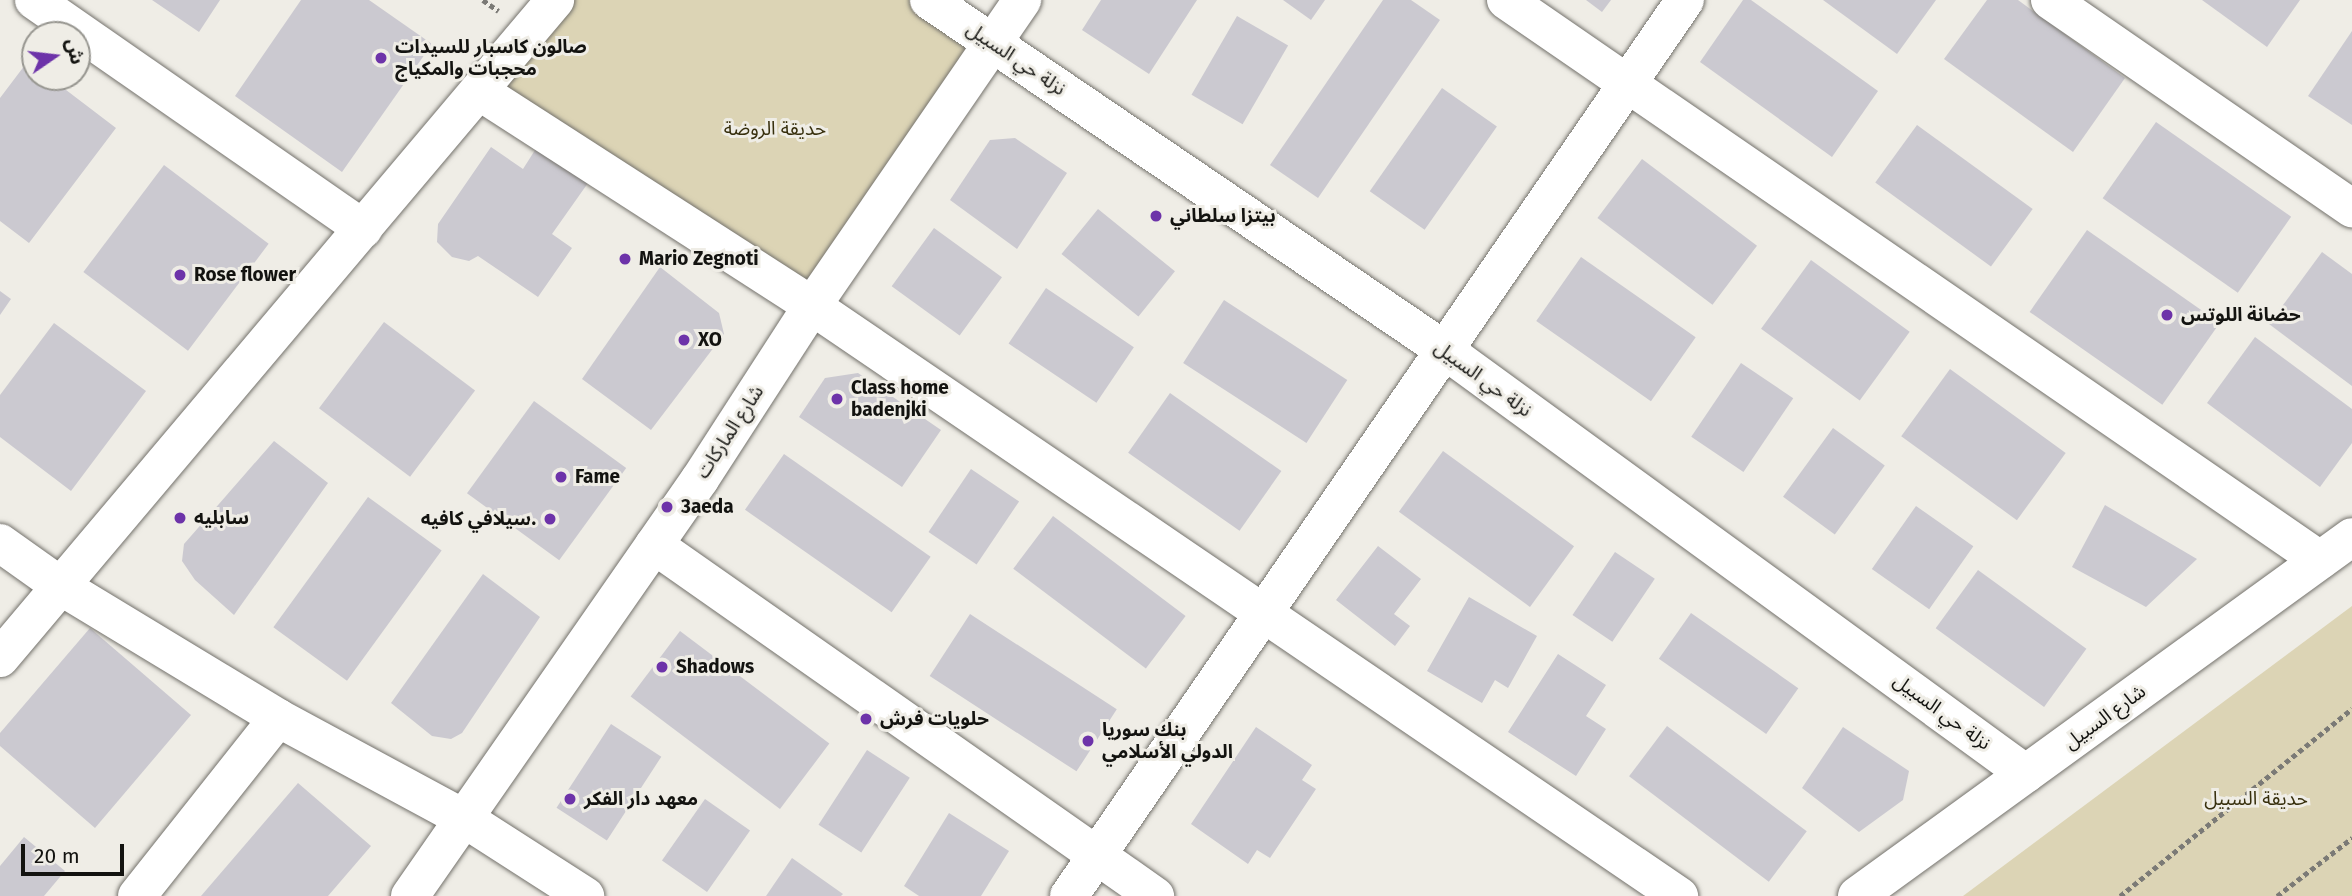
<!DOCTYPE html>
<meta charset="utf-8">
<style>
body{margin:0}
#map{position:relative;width:2352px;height:896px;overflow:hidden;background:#efede6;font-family:"Fira Sans","Noto Sans Arabic",sans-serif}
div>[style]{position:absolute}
.green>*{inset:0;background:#dcd4b5}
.building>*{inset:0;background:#cbc9d0;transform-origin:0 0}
.path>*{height:4.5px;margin-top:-2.25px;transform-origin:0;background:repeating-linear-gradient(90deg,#7b7a76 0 5px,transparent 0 8.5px)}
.roads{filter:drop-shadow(0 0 2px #74726c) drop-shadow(0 0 2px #74726c)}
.minor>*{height:38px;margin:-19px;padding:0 19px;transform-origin:19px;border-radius:19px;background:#fff}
.dots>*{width:19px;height:19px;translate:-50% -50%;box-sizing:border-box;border:4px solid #efede6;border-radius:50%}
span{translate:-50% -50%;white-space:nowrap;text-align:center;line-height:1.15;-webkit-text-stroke:6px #efede6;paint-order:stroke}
.poi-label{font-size:19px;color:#131310;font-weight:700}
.left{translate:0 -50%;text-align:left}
.right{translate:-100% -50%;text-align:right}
.street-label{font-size:19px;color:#131310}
.park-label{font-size:19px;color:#372f0d}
.north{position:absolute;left:21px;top:21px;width:70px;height:70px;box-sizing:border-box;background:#efede6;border:2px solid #979690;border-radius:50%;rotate:76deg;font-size:19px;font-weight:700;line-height:28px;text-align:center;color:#131310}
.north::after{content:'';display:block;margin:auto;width:24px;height:32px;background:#6d33a9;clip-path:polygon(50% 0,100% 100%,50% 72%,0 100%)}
.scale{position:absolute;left:21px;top:844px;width:103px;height:32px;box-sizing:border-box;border:4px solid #131310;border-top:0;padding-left:9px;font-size:21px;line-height:24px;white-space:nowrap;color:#131310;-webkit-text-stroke:5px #efede6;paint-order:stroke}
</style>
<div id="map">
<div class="green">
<div style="clip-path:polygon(556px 0,929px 0,991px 42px,812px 306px,479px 91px)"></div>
<div style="clip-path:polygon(2352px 606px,2352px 896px,1963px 896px)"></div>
</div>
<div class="building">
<div style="clip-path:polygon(152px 0,220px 0,199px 32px)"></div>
<div style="clip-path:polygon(301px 0,369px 0,432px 44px,342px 172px,235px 96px)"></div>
<div style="clip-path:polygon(1101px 0,1197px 0,1149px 74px,1082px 30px)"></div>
<div style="clip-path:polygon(1283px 0,1325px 0,1311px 20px)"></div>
<div style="clip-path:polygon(1383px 0,1411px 0,1440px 20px,1318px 198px,1270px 165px)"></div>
<div style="clip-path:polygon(1586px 0,1611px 0,1602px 12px)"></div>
<div style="clip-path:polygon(1743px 0,1751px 0,1878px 91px,1832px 157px,1700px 62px)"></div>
<div style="clip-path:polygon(1823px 0,1936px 0,1897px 54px)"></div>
<div style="clip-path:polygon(1987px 0,2018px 0,2125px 78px,2073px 152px,1944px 59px)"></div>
<div style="clip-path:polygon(2202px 0,2300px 0,2267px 47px)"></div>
<div style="left:1237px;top:16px;width:59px;height:91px;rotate:30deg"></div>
<div style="clip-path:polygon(2352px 31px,2352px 125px,2308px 96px)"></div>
<div style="clip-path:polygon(28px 61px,35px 67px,35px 77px,49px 77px,116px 128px,29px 243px,0 221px,0 98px)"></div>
<div style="left:1442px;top:88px;width:67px;height:126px;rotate:35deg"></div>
<div style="left:2156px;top:122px;width:165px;height:93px;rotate:35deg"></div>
<div style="left:1917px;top:125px;width:143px;height:71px;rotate:36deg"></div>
<div style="clip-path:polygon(1015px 138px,1067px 173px,1017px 249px,950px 200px,990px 140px)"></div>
<div style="clip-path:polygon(491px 147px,523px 169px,537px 147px,588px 183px,552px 234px,572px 248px,538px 297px,478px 256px,469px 261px,452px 257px,437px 242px,438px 224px)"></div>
<div style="left:1642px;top:159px;width:144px;height:74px;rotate:37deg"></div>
<div style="left:164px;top:165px;width:131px;height:134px;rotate:37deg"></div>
<div style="left:1098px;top:209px;width:99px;height:58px;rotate:39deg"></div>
<div style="left:934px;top:228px;width:84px;height:72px;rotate:36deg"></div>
<div style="left:2087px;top:230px;width:162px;height:100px;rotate:35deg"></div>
<div style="clip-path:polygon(2322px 252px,2352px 274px,2352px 386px,2269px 324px)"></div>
<div style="left:1581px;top:257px;width:140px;height:78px;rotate:35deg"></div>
<div style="left:1811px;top:260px;width:122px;height:85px;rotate:36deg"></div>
<div style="clip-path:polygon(660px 267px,719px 313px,724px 334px,651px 430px,582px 379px)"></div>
<div style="left:1046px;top:288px;width:106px;height:67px;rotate:34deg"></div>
<div style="clip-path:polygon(0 291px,11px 299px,0 315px)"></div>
<div style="left:1224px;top:300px;width:147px;height:75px;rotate:33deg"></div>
<div style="left:384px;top:322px;width:114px;height:108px;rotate:37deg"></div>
<div style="clip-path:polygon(54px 323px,146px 391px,71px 491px,0 437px,0 395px)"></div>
<div style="clip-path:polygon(2255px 337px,2352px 409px,2352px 443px,2320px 487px,2207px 403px)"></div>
<div style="left:1741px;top:363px;width:63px;height:89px;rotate:34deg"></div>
<div style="left:1950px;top:369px;width:143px;height:83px;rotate:36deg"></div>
<div style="clip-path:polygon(858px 373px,941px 430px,902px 487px,799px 417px,825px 378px)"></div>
<div style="left:1170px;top:393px;width:136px;height:73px;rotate:35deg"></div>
<div style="left:534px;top:401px;width:114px;height:114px;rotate:36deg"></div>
<div style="left:1833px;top:428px;width:64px;height:85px;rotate:36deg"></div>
<div style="clip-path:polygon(274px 441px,328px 483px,234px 615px,195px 580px,182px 561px,184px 544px)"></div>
<div style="left:1443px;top:451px;width:162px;height:75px;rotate:36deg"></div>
<div style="left:784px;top:454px;width:179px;height:68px;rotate:35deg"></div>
<div style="left:971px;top:469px;width:58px;height:76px;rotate:34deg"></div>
<div style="left:368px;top:497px;width:91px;height:161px;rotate:36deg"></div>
<div style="clip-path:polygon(2105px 505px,2197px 559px,2146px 607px,2072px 567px)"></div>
<div style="left:1916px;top:506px;width:70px;height:77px;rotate:35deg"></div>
<div style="left:1053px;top:516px;width:166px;height:66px;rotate:37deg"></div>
<div style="clip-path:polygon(1378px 546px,1421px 579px,1394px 614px,1410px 626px,1395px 646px,1336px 600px)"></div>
<div style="left:1615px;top:552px;width:48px;height:76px;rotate:34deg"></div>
<div style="left:1978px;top:570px;width:134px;height:72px;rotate:36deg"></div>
<div style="clip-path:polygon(483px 574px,540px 617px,462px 733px,451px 739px,432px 736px,391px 703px)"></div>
<div style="clip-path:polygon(1469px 597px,1537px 636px,1508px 688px,1495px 680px,1482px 703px,1427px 671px)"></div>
<div style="left:1691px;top:613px;width:131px;height:56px;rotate:35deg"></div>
<div style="left:970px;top:614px;width:175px;height:74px;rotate:33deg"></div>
<div style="clip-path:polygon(90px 628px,191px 715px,95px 828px,0 746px,0 733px)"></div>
<div style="left:680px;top:631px;width:187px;height:82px;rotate:37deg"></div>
<div style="clip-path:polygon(1558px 654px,1606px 685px,1586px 716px,1606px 729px,1576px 776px,1508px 732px)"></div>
<div style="left:611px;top:724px;width:60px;height:100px;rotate:33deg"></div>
<div style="left:1667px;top:726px;width:175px;height:63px;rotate:37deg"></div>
<div style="clip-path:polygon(1256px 727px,1312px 765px,1302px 780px,1316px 789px,1270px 858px,1257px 850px,1248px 864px,1191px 824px)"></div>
<div style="clip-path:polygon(1843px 727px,1909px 771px,1903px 800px,1859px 832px,1802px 788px)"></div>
<div style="left:867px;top:750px;width:51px;height:89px;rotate:33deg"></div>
<div style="clip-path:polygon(298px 783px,371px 846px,328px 896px,201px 896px)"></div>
<div style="left:705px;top:799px;width:55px;height:75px;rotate:35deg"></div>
<div style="clip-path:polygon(949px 813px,1009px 851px,981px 896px,919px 896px,904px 886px)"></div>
<div style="clip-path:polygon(24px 837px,65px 871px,44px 896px,0 896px,0 866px)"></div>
<div style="clip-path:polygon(792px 858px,843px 894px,841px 896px,766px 896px)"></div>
</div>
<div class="path">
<div style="left:483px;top:0;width:19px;rotate:35deg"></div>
<div style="left:2120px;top:896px;width:298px;rotate:-38.9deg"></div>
<div style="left:2277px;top:896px;width:95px;rotate:-37.7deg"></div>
</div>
<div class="roads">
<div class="minor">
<div style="left:34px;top:0;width:401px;rotate:34.8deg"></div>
<div style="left:929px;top:0;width:621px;rotate:34.18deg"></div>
<div style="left:1443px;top:349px;width:721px;rotate:36.09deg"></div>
<div style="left:1506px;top:0;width:988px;rotate:34.53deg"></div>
<div style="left:2050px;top:0;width:367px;rotate:34.6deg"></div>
<div style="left:479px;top:91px;width:396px;rotate:32.8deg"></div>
<div style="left:812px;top:306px;width:1049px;rotate:34.24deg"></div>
<div style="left:0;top:543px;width:76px;rotate:35.4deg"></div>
<div style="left:62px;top:587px;width:253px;rotate:31.2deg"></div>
<div style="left:278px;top:718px;width:213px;rotate:28.4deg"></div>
<div style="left:465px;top:819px;width:143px;rotate:32.7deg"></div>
<div style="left:654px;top:545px;width:612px;rotate:35.02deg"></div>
<div style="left:0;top:658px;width:861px;rotate:-49.85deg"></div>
<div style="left:137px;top:896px;width:227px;rotate:-51.6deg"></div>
<div style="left:410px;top:896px;width:508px;rotate:-55.18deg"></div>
<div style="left:700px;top:479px;width:206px;rotate:-57.1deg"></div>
<div style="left:812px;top:306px;width:371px;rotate:-55.5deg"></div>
<div style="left:1069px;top:896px;width:1087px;rotate:-55.49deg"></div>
<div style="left:1857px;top:896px;width:611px;rotate:-35.95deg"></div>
</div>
</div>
<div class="dots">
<div style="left:381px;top:58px;background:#6d33a9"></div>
<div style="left:1156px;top:216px;background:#6d33a9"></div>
<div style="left:625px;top:259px;background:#6d33a9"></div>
<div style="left:180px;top:275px;background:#6d33a9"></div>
<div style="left:2167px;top:315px;background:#6d33a9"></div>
<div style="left:684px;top:340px;background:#6d33a9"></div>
<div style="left:837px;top:399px;background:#6d33a9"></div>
<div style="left:561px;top:477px;background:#6d33a9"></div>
<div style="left:667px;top:507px;background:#6d33a9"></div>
<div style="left:180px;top:518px;background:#6d33a9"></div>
<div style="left:550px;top:519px;background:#6d33a9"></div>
<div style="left:662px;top:667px;background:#6d33a9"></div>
<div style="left:866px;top:719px;background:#6d33a9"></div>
<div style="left:1088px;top:741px;background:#6d33a9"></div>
<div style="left:570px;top:799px;background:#6d33a9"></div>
</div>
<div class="poi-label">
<span class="left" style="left:395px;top:58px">صالون كاسبار للسيدات<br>محجبات والمكياج</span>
<span class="left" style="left:1170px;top:216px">بيتزا سلطاني</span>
<span class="left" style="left:639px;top:259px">Mario Zegnoti</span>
<span class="left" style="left:194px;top:275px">Rose flower</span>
<span class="left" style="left:2181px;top:315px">حضانة اللوتس</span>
<span class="left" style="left:698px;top:340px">XO</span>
<span class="left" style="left:851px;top:399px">Class home<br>badenjki</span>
<span class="left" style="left:575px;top:477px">Fame</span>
<span class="left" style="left:681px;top:507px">3aeda</span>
<span class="left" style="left:194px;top:518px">سابليه</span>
<span class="right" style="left:536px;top:519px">سيلافي كافيه.</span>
<span class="left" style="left:676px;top:667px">Shadows</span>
<span class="left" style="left:880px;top:719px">حلويات فرش</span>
<span class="left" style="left:1102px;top:741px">بنك سوريا<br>الدولي الأسلامي</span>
<span class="left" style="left:584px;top:799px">معهد دار الفكر</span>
</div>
<div class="street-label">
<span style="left:1016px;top:59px;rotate:34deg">نزلة حي السبيل</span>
<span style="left:1483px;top:379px;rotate:36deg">نزلة حي السبيل</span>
<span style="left:730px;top:432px;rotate:-57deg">شارع الماركات</span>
<span style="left:1942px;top:712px;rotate:36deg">نزلة حي السبيل</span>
<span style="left:2105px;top:717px;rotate:-36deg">شارع السبيل</span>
</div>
<div class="park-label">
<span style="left:775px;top:129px">حديقة الروضة</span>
<span style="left:2256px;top:799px">حديقة السبيل</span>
</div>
<div class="north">ش</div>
<div class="scale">20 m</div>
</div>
